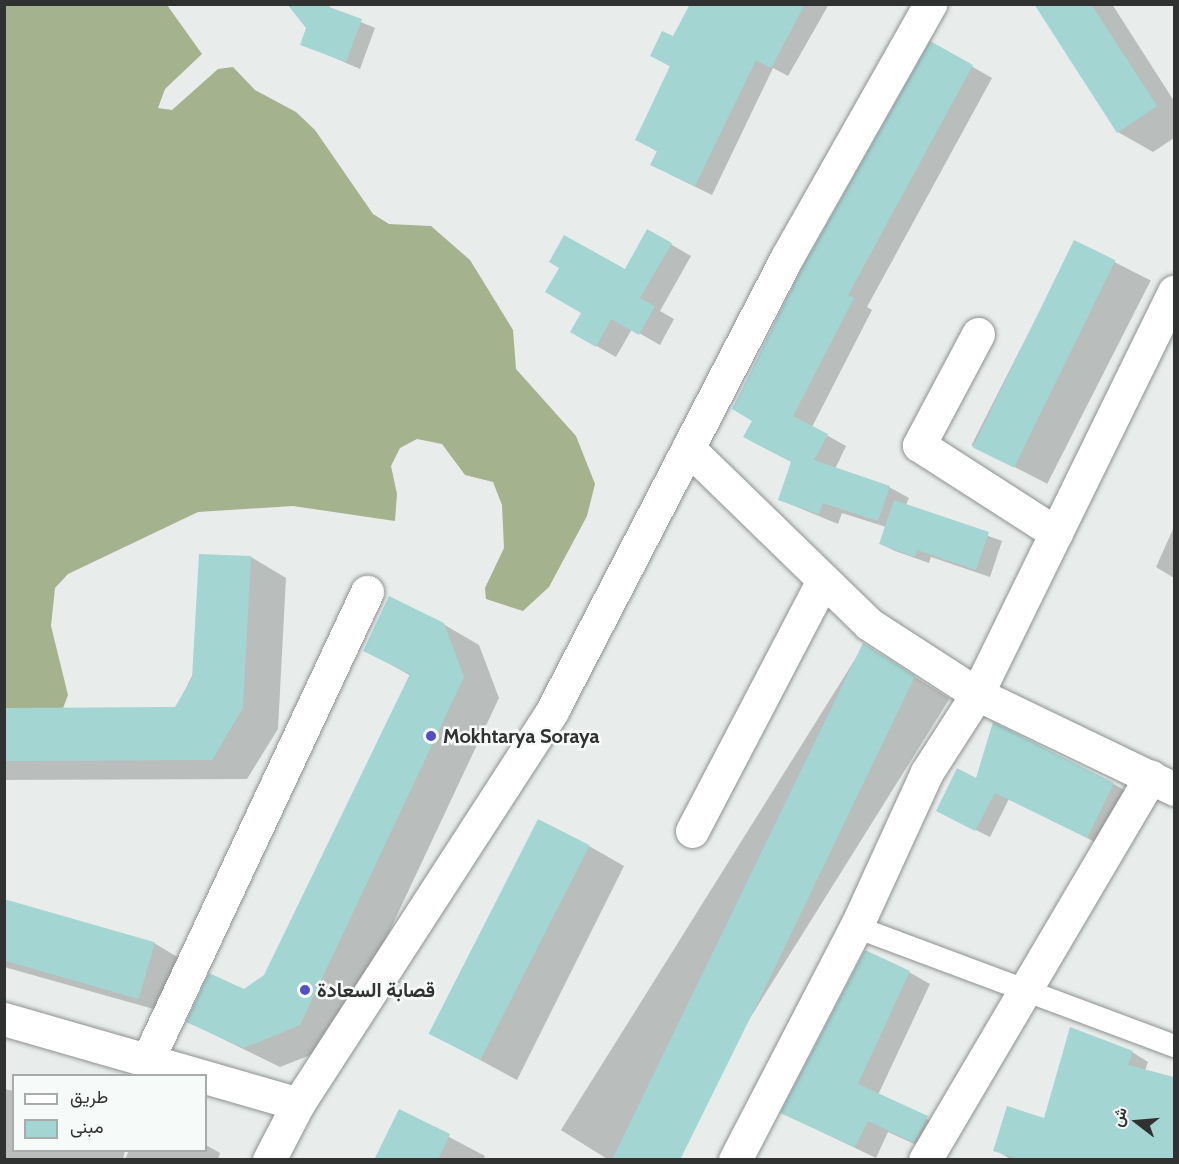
<!DOCTYPE html>
<meta charset="utf-8">
<style>
body{margin:0}
#map{position:relative;width:1179px;height:1164px;overflow:hidden;background:#e8edeb;font-family:Cabin,Vazirmatn,sans-serif}
div>[style]{position:absolute}
.forest>*{inset:0;background:#a4b28e}
.shadow>*{inset:0;background:#0003;transform-origin:0 0}
.building>*{inset:0;background:#a3d6d3;transform-origin:0 0}
.roads{filter:drop-shadow(0 0 2px #8d918f) drop-shadow(0 0 2px #8d918f)}
.lane>*{height:22px;margin:-11px;padding:0 11px;transform-origin:11px;border-radius:11px;background:#fff}
.street>*{height:33px;margin:-16.5px;padding:0 16.5px;transform-origin:16.5px;border-radius:16.5px;background:#fff}
.secondary>*{height:33px;margin:-16.5px;padding:0 16.5px;transform-origin:16.5px;border-radius:16.5px;background:#fff}
.dots>*{width:16px;height:16px;translate:-50% -50%;box-sizing:border-box;border:3px solid #f6fbf9;border-radius:50%}
span{translate:-50% -50%;white-space:nowrap;text-align:center;line-height:1.15;-webkit-text-stroke:5px #f6fbf9;paint-order:stroke}
.poi-label{font-size:20px;color:#303231;font-weight:700}
.left{translate:0 -50%;text-align:left}
.frame{position:absolute;inset:0;border:6px solid #303231;pointer-events:none}
.legend{position:absolute;left:12px;top:1074px;width:195px;height:78px;box-sizing:border-box;background:#f6fbf9;border:2px solid #a7aba9;margin:0;padding:8px 10px;list-style:none;font-size:18px;color:#303231}
.legend li{display:flex;align-items:center;gap:12px;height:30px}
.legend b{width:30px;border:2px solid #a7aba9}
.north{position:absolute;left:1107px;top:1092px;width:60px;height:60px;-webkit-text-stroke:4px #f6fbf9;paint-order:stroke;rotate:286deg;font-size:16px;font-weight:700;line-height:24px;text-align:center;color:#303231}
.north::after{content:'';display:block;margin:auto;width:21px;height:27px;background:#303231;clip-path:polygon(50% 0,100% 100%,50% 72%,0 100%)}
</style>
<div id="map">
<div class="forest">
<div style="clip-path:polygon(4px 5px,167px 5px,202px 54px,165px 89px,158px 108px,172px 110px,218px 69px,233px 67px,255px 90px,296px 112px,315px 130px,373px 214px,389px 224px,431px 226px,470px 260px,513px 330px,516px 369px,576px 436px,595px 484px,587px 516px,549px 587px,523px 611px,486px 599px,485px 588px,504px 548px,502px 505px,493px 482px,465px 475px,442px 444px,417px 439px,400px 448px,391px 466px,397px 494px,395px 521px,293px 506px,198px 512px,68px 574px,55px 588px,51px 626px,68px 695px,59px 719px,5px 726px)"></div>
</div>
<div class="shadow">
<div style="clip-path:polygon(289px 4px,332px 4px,328px 8px,375px 28px,360px 69px,302px 44px,308px 28px)"></div>
<div style="clip-path:polygon(736px 4px,829px 4px,788px 76px,773px 68px,712px 195px,669px 174px,658px 152px,637px 140px,671px 67px,652px 56px)"></div>
<div style="clip-path:polygon(1035px 4px,1112px 4px,1174px 101px,1174px 138px,1153px 152px,1118px 132px)"></div>
<div style="clip-path:polygon(931px 43px,992px 78px,867px 307px,872px 310px,812px 427px,846px 446px,835px 469px,889px 487px,909px 498px,906px 505px,1002px 541px,990px 577px,931px 557px,929px 563px,895px 551px,881px 544px,886px 527px,842px 513px,838px 524px,780px 500px,793px 462px,754px 421px)"></div>
<div style="clip-path:polygon(648px 231px,691px 256px,660px 311px,674px 319px,660px 345px,632px 329px,616px 357px,572px 332px,625px 271px)"></div>
<div style="left:1075px;top:242px;width:85px;height:228px;rotate:27deg"></div>
<div style="clip-path:polygon(1174px 527px,1174px 578px,1156px 567px)"></div>
<div style="clip-path:polygon(251px 557px,286px 578px,278px 729px,247px 779px,4px 780px,4px 709px,176px 708px)"></div>
<div style="clip-path:polygon(443px 624px,479px 645px,499px 698px,336px 1045px,280px 1067px,188px 1022px,266px 977px,411px 676px,365px 650px)"></div>
<div style="left:864px;top:645px;width:101px;height:572px;rotate:32deg"></div>
<div style="clip-path:polygon(977px 780px,1114px 784px,1127px 792px,1101px 845px,1009px 799px,990px 837px,952px 818px)"></div>
<div style="clip-path:polygon(589px 846px,624px 866px,517px 1080px,432px 1034px)"></div>
<div style="clip-path:polygon(4px 901px,154px 943px,189px 964px,175px 1015px,4px 967px)"></div>
<div style="clip-path:polygon(909px 972px,930px 984px,878px 1095px,947px 1129px,934px 1153px,888px 1132px,876px 1158px,782px 1113px)"></div>
<div style="clip-path:polygon(1132px 1052px,1148px 1062px,1145px 1071px,1174px 1079px,1174px 1160px,1012px 1160px,995px 1150px,1045px 1120px)"></div>
<div style="clip-path:polygon(4px 1089px,14px 1091px,14px 1150px,125px 1150px,123px 1160px,4px 1160px)"></div>
<div style="clip-path:polygon(400px 1111px,485px 1156px,483px 1160px,376px 1160px)"></div>
<div style="clip-path:polygon(206px 1145px,220px 1153px,218px 1160px,125px 1160px,129px 1150px,206px 1150px)"></div>
</div>
<div class="building">
<div style="clip-path:polygon(287px 4px,321px 4px,362px 19px,346px 62px,300px 45px,306px 28px)"></div>
<div style="clip-path:polygon(690px 4px,805px 4px,771px 68px,756px 60px,695px 186px,650px 165px,657px 151px,635px 140px,670px 66px,650px 56px,662px 31px,673px 36px)"></div>
<div style="clip-path:polygon(1034px 4px,1091px 4px,1157px 106px,1117px 133px)"></div>
<div style="clip-path:polygon(930px 41px,973px 65px,848px 295px,854px 298px,793px 416px,828px 434px,814px 460px,890px 486px,878px 521px,823px 503px,819px 514px,778px 500px,791px 462px,743px 437px,752px 421px,732px 409px,803px 266px)"></div>
<div style="clip-path:polygon(647px 229px,672px 243px,640px 298px,655px 306px,639px 335px,611px 319px,596px 347px,570px 332px,581px 313px,545px 292px,559px 268px,549px 262px,564px 235px,625px 269px)"></div>
<div style="left:1074px;top:240px;width:46px;height:231px;rotate:26deg"></div>
<div style="clip-path:polygon(894px 500px,989px 532px,976px 570px,917px 550px,915px 557px,879px 544px)"></div>
<div style="clip-path:polygon(199px 554px,251px 556px,243px 708px,212px 760px,4px 761px,4px 708px,175px 707px,192px 678px)"></div>
<div style="clip-path:polygon(389px 596px,444px 623px,464px 677px,300px 1025px,244px 1048px,186px 1022px,209px 973px,244px 989px,264px 975px,410px 674px,363px 651px)"></div>
<div style="clip-path:polygon(863px 643px,915px 676px,761px 996px,680px 1160px,612px 1160px)"></div>
<div style="clip-path:polygon(993px 722px,1114px 783px,1087px 838px,995px 793px,975px 831px,936px 811px,957px 768px,976px 778px)"></div>
<div style="left:538px;top:819px;width:58px;height:241px;rotate:27deg"></div>
<div style="left:4px;top:899px;width:157px;height:59px;rotate:16deg"></div>
<div style="clip-path:polygon(865px 950px,910px 971px,858px 1084px,928px 1116px,914px 1143px,868px 1121px,855px 1147px,780px 1113px)"></div>
<div style="clip-path:polygon(1070px 1027px,1133px 1051px,1128px 1065px,1174px 1077px,1174px 1160px,1022px 1160px,993px 1151px,1007px 1106px,1044px 1118px)"></div>
<div style="clip-path:polygon(399px 1109px,450px 1134px,438px 1160px,374px 1160px)"></div>
</div>
<div class="roads">
<div class="lane">
<div style="left:856px;top:927px;width:340px;rotate:20.5deg"></div>
</div>
<div class="street">
<div style="left:978px;top:334px;width:126px;rotate:118deg"></div>
<div style="left:919px;top:445px;width:163px;rotate:32.7deg"></div>
<div style="left:688px;top:448px;width:252px;rotate:44.2deg"></div>
<div style="left:869px;top:624px;width:129px;rotate:32.9deg"></div>
<div style="left:977px;top:694px;width:219px;rotate:25.7deg"></div>
<div style="left:692px;top:831px;width:283px;rotate:-62.4deg"></div>
<div style="left:4px;top:1019px;width:306px;rotate:16.1deg"></div>
<div style="left:148px;top:1059px;width:516px;rotate:-64.88deg"></div>
<div style="left:735px;top:1160px;width:263px;rotate:-62.6deg"></div>
<div style="left:856px;top:927px;width:170px;rotate:-65.4deg"></div>
<div style="left:927px;top:772px;width:93px;rotate:-57.3deg"></div>
<div style="left:977px;top:694px;width:448px;rotate:-63.9deg"></div>
<div style="left:925px;top:1160px;width:445px;rotate:-59.5deg"></div>
</div>
<div class="secondary">
<div style="left:269px;top:1160px;width:63px;rotate:-62.6deg"></div>
<div style="left:298px;top:1104px;width:468px;rotate:-57.1deg"></div>
<div style="left:552px;top:711px;width:511px;rotate:-62.63deg"></div>
<div style="left:787px;top:257px;width:291px;rotate:-60.5deg"></div>
</div>
</div>
<div class="dots">
<div style="left:431px;top:736px;background:#554ec5"></div>
<div style="left:305px;top:990px;background:#554ec5"></div>
</div>
<div class="poi-label">
<span class="left" style="left:443px;top:736px">Mokhtarya Soraya</span>
<span class="left" style="left:317px;top:990px">قصابة السعادة</span>
</div>
<div class="frame"></div>
<ul class="legend">
<li><b style="height:8px;background:#fff"></b>طريق</li>
<li><b style="height:16px;background:#a3d6d3"></b>مبنى</li>
</ul>
<div class="north">ش</div>
</div>
